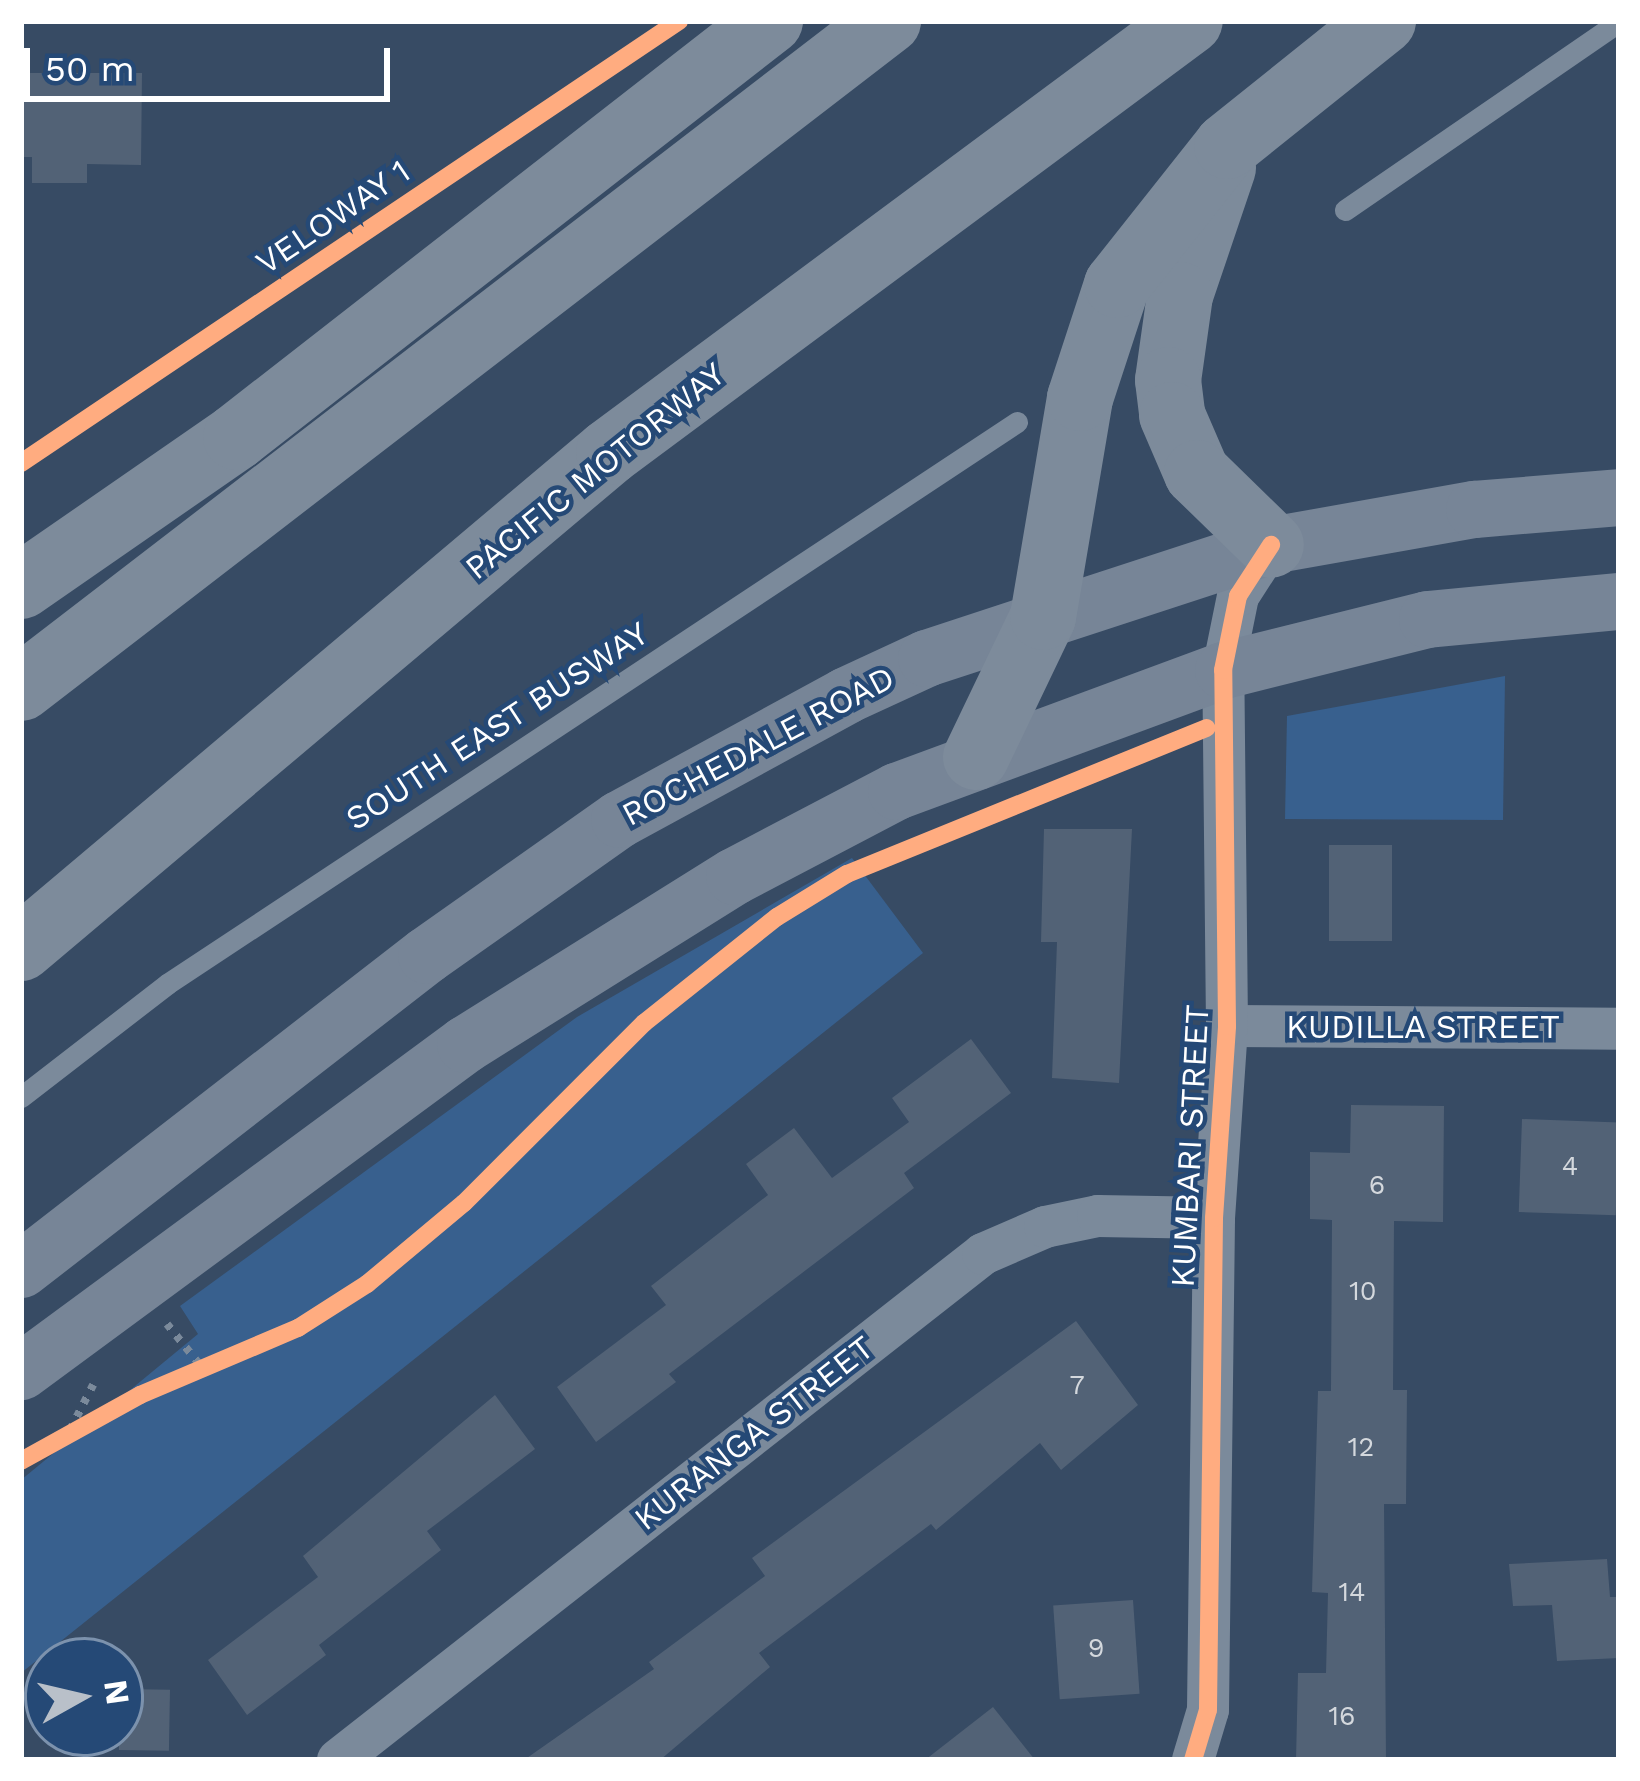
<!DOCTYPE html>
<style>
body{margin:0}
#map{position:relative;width:1640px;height:1781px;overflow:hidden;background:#374b64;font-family:"Work Sans",sans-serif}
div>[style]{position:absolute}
.green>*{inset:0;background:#38608e}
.building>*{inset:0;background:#526276;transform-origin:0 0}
.path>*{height:8px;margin-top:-4px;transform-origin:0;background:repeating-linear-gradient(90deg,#7b8a9b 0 6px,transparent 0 15px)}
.service>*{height:21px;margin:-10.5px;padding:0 10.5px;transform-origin:10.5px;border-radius:10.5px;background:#7b8a9b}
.minor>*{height:42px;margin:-21px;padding:0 21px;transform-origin:21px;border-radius:21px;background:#7b8a9b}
.secondary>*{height:57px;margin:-28.5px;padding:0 28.5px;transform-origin:28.5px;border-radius:28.5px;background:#778597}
.motorway>*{height:66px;margin:-33px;padding:0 33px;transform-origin:33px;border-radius:33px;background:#7d8b9b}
.cycleway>*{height:18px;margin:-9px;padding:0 9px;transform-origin:9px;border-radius:9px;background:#ffac80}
span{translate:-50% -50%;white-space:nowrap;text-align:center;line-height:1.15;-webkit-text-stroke:9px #254976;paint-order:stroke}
.number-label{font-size:27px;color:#d4d8dd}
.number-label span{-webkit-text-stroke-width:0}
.street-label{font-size:33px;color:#fff}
.frame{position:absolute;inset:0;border:24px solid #fff;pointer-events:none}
.north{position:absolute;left:24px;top:1637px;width:120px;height:120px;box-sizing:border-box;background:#254976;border:3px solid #7c92ad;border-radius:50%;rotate:82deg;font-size:33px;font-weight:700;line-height:48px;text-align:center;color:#fff}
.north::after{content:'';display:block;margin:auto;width:42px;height:54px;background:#b9c0c9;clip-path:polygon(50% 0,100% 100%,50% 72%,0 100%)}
.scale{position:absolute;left:24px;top:48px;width:366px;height:54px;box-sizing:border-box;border:6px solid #fff;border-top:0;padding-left:15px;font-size:36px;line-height:42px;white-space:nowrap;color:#fff;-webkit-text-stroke:9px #254976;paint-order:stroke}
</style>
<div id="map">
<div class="green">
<div style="clip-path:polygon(1505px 676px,1503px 820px,1285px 819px,1287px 716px)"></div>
<div style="clip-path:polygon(852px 858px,923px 953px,21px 1673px,21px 1480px,198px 1334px,180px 1306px,577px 1017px)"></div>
</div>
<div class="building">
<div style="clip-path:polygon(21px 73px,142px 73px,141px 165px,87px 164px,87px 183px,32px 183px,32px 157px,21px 157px)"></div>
<div style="clip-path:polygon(1044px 829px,1132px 829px,1119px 1083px,1052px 1078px,1057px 942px,1041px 942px)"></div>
<div style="left:1329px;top:845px;width:63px;height:96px"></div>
<div style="clip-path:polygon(971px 1039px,1011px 1093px,904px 1173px,914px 1188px,669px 1374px,676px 1382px,596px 1442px,557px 1387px,666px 1305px,651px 1286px,768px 1195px,746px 1164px,794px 1128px,832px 1178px,909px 1122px,892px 1098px)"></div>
<div style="clip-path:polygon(1351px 1105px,1444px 1106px,1443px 1222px,1394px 1221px,1393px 1390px,1407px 1390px,1406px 1504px,1384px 1504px,1386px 1760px,1296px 1760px,1298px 1673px,1326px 1673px,1328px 1593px,1312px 1592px,1318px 1391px,1331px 1391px,1332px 1220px,1310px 1219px,1310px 1152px,1350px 1153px)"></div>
<div style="left:1522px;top:1119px;width:97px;height:93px;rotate:2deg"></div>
<div style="clip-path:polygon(1076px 1321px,1138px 1405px,1061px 1470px,1040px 1443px,936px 1530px,931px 1524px,759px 1653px,770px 1667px,660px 1760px,524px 1760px,654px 1669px,649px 1662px,765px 1576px,752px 1558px)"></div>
<div style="clip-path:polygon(495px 1395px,535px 1449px,427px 1531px,441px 1550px,319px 1645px,326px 1655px,247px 1715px,208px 1660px,318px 1577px,303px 1556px)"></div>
<div style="clip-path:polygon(1607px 1559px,1610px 1597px,1619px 1597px,1619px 1658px,1557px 1661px,1552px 1605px,1513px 1606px,1509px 1564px)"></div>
<div style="left:1133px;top:1600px;width:94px;height:80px;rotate:86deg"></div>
<div style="left:120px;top:1689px;width:50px;height:61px;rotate:1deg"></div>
<div style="clip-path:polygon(993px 1707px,1035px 1760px,925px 1760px)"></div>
</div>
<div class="path">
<div style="left:167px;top:1324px;width:59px;rotate:51.2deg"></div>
<div style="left:70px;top:1430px;width:51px;rotate:-62.9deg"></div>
</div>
<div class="service">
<div style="left:1345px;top:210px;width:332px;rotate:-34.5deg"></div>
<div style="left:21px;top:1097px;width:185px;rotate:-37.7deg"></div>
<div style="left:167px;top:984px;width:1019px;rotate:-33.47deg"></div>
</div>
<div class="minor">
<div style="left:1227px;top:1026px;width:392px;rotate:0.4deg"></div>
<div style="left:338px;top:1760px;width:820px;rotate:-38.11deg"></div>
<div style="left:983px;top:1254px;width:68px;rotate:-23.5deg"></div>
<div style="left:1045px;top:1227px;width:54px;rotate:-11.7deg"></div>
<div style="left:1098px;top:1216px;width:116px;rotate:1deg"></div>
<div style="left:1193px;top:1760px;width:52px;rotate:-73.3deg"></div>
<div style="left:1208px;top:1710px;width:492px;rotate:-89.3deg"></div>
<div style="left:1214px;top:1218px;width:192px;rotate:-86.1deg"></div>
<div style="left:1227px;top:1026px;width:356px;rotate:-90.6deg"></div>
<div style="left:1223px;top:670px;width:76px;rotate:-78.5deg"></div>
<div style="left:1238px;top:596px;width:61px;rotate:-57.1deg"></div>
</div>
<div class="secondary">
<div style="left:21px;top:1269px;width:512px;rotate:-37.79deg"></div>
<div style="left:426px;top:955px;width:236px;rotate:-35.2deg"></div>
<div style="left:619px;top:819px;width:259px;rotate:-28.6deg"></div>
<div style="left:846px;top:695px;width:88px;rotate:-24.8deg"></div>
<div style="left:926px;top:658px;width:363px;rotate:-18.1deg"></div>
<div style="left:1271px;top:545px;width:206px;rotate:-10.1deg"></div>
<div style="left:1474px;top:509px;width:145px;rotate:-4.7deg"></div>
<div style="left:21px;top:1371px;width:551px;rotate:-36.37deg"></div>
<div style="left:465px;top:1044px;width:317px;rotate:-32deg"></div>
<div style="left:734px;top:876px;width:183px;rotate:-27.7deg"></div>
<div style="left:896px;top:791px;width:349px;rotate:-20.3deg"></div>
<div style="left:1223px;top:670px;width:210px;rotate:-14deg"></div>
<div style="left:1427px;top:619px;width:193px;rotate:-5.4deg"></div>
</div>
<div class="motorway">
<div style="left:1223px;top:168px;width:134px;rotate:108.7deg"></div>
<div style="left:1180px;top:295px;width:86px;rotate:98deg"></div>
<div style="left:1168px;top:380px;width:35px;rotate:83deg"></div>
<div style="left:1172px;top:415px;width:63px;rotate:66.7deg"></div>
<div style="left:1197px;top:473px;width:103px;rotate:44.2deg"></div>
<div style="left:21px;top:586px;width:262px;rotate:-34.7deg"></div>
<div style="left:236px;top:437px;width:677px;rotate:-37.92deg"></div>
<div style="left:21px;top:688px;width:1094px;rotate:-37.57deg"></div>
<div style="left:976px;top:757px;width:155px;rotate:-64.4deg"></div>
<div style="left:1043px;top:617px;width:222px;rotate:-80.4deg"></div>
<div style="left:1080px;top:398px;width:119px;rotate:-71.9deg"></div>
<div style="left:1117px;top:285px;width:177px;rotate:-51.6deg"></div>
<div style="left:1227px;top:146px;width:200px;rotate:-38.7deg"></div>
<div style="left:21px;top:948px;width:769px;rotate:-40.15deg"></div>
<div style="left:609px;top:452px;width:723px;rotate:-36.57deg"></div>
</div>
<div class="cycleway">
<div style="left:21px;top:463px;width:793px;rotate:-33.89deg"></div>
<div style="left:21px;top:1461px;width:136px;rotate:-29deg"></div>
<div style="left:140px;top:1395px;width:172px;rotate:-23deg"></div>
<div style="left:298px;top:1328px;width:82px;rotate:-32.5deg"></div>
<div style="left:367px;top:1284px;width:126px;rotate:-39.9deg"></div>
<div style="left:464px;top:1203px;width:255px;rotate:-45deg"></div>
<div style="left:644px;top:1023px;width:170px;rotate:-38.6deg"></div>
<div style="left:777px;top:917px;width:82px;rotate:-31.6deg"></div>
<div style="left:847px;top:874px;width:388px;rotate:-22.1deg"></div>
<div style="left:1193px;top:1760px;width:52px;rotate:-73.3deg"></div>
<div style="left:1208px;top:1710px;width:492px;rotate:-89.3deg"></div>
<div style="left:1214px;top:1218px;width:192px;rotate:-86.1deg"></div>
<div style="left:1227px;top:1026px;width:356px;rotate:-90.6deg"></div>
<div style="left:1223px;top:670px;width:76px;rotate:-78.5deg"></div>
<div style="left:1238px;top:596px;width:61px;rotate:-57.1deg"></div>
</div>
<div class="number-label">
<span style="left:1570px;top:1167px">4</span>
<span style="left:1377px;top:1186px">6</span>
<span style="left:1363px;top:1292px">10</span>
<span style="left:1077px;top:1386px">7</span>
<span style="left:1361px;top:1448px">12</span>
<span style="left:1352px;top:1593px">14</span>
<span style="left:1096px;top:1649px">9</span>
<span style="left:1342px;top:1717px">16</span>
</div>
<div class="street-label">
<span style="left:333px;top:217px;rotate:-34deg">VELOWAY 1</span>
<span style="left:595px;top:471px;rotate:-39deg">PACIFIC MOTORWAY</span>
<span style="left:497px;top:726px;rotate:-33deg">SOUTH EAST BUSWAY</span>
<span style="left:758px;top:746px;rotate:-28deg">ROCHEDALE ROAD</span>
<span style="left:1423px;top:1027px">KUDILLA STREET</span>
<span style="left:1190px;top:1146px;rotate:-87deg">KUMBARI STREET</span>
<span style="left:754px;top:1433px;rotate:-38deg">KURANGA STREET</span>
</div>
<div class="frame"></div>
<div class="north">N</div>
<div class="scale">50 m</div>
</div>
